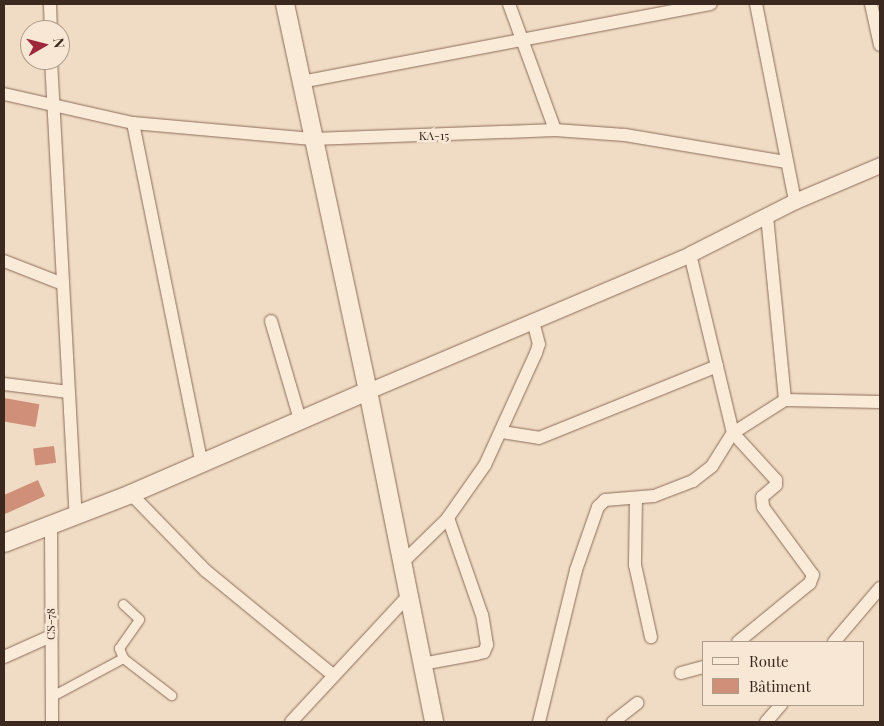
<!DOCTYPE html>
<meta charset="utf-8">
<style>
body{margin:0}
#map{position:relative;width:884px;height:726px;overflow:hidden;background:#f0dcc4;font-family:"Playfair Display",serif}
div>[style]{position:absolute}
.building>*{inset:0;background:#d08f79;transform-origin:0 0}
.roads{filter:drop-shadow(0 0 1px #8c6c5a) drop-shadow(0 0 1px #8c6c5a)}
.pedestrian>*{height:9px;margin:-4.5px;padding:0 4.5px;transform-origin:4.5px;border-radius:4.5px;background:#faebd8}
.minor>*{height:12px;margin:-6px;padding:0 6px;transform-origin:6px;border-radius:6px;background:#faebd8}
.tertiary>*{height:15px;margin:-7.5px;padding:0 7.5px;transform-origin:7.5px;border-radius:7.5px;background:#faebd8}
.secondary>*{height:18px;margin:-9px;padding:0 9px;transform-origin:9px;border-radius:9px;background:#faebd8}
span{translate:-50% -50%;white-space:nowrap;text-align:center;line-height:1.15;-webkit-text-stroke:5px #f7e7d4;paint-order:stroke}
.street-label{font-size:12px;color:#3b281e}
.frame{position:absolute;inset:0;border:5px solid #3b281e;pointer-events:none}
.legend{position:absolute;left:702px;top:641px;width:162px;height:65px;box-sizing:border-box;background:#f7e7d4;border:1px solid #ac9b8b;margin:0;padding:6px 9px;list-style:none;font-size:15px;color:#3b281e}
.legend li{display:flex;align-items:center;gap:10px;height:25px}
.legend b{width:25px;border:1px solid #ac9b8b}
.north{position:absolute;left:20px;top:20px;width:50px;height:50px;box-sizing:border-box;background:#f7e7d4;border:1px solid #ac9b8b;border-radius:50%;rotate:82deg;font-size:14px;font-weight:700;line-height:20px;text-align:center;color:#3b281e}
.north::after{content:'';display:block;margin:auto;width:18px;height:22px;background:#9d273b;clip-path:polygon(50% 0,100% 100%,50% 72%,0 100%)}
</style>
<div id="map">
<div class="building">
<div style="left:4px;top:398px;width:36px;height:23px;rotate:10deg"></div>
<div style="left:54px;top:446px;width:17px;height:21px;rotate:83deg"></div>
<div style="clip-path:polygon(38px 480px,45px 496px,5px 514px,4px 495px)"></div>
</div>
<div class="roads">
<div class="pedestrian">
<div style="left:123px;top:658px;width:61px;rotate:37.6deg"></div>
<div style="left:52px;top:696px;width:81px;rotate:-28.2deg"></div>
<div style="left:123px;top:658px;width:11px;rotate:-112deg"></div>
<div style="left:119px;top:648px;width:35px;rotate:-55deg"></div>
<div style="left:139px;top:619px;width:22px;rotate:-137deg"></div>
</div>
<div class="minor">
<div style="left:50px;top:4px;width:26px;rotate:88deg"></div>
<div style="left:509px;top:4px;width:134px;rotate:69.9deg"></div>
<div style="left:756px;top:4px;width:201px;rotate:78.8deg"></div>
<div style="left:871px;top:4px;width:42px;rotate:77.6deg"></div>
<div style="left:51px;top:60px;width:457px;rotate:86.9deg"></div>
<div style="left:301px;top:82px;width:417px;rotate:-10.8deg"></div>
<div style="left:4px;top:94px;width:132px;rotate:12.7deg"></div>
<div style="left:133px;top:123px;width:180px;rotate:5.1deg"></div>
<div style="left:312px;top:139px;width:243px;rotate:-2.1deg"></div>
<div style="left:555px;top:130px;width:70px;rotate:4.1deg"></div>
<div style="left:625px;top:135px;width:164px;rotate:9.5deg"></div>
<div style="left:133px;top:123px;width:348px;rotate:78.6deg"></div>
<div style="left:767px;top:216px;width:185px;rotate:84.4deg"></div>
<div style="left:690px;top:254px;width:184px;rotate:76.5deg"></div>
<div style="left:733px;top:433px;width:64px;rotate:47.5deg"></div>
<div style="left:776px;top:480px;width:5px;rotate:90deg"></div>
<div style="left:776px;top:485px;width:18px;rotate:139deg"></div>
<div style="left:762px;top:497px;width:10px;rotate:84deg"></div>
<div style="left:763px;top:507px;width:84px;rotate:53.7deg"></div>
<div style="left:813px;top:575px;width:9px;rotate:111deg"></div>
<div style="left:810px;top:583px;width:93px;rotate:140.7deg"></div>
<div style="left:4px;top:261px;width:63px;rotate:21.3deg"></div>
<div style="left:271px;top:321px;width:106px;rotate:73.6deg"></div>
<div style="left:4px;top:384px;width:65px;rotate:7deg"></div>
<div style="left:502px;top:432px;width:37px;rotate:9deg"></div>
<div style="left:539px;top:438px;width:192px;rotate:-22deg"></div>
<div style="left:131px;top:494px;width:107px;rotate:45.8deg"></div>
<div style="left:206px;top:571px;width:163px;rotate:39.3deg"></div>
<div style="left:636px;top:498px;width:67px;rotate:90.9deg"></div>
<div style="left:635px;top:565px;width:74px;rotate:77.5deg"></div>
<div style="left:51px;top:525px;width:197px;rotate:89.7deg"></div>
<div style="left:403px;top:562px;width:62px;rotate:-44.3deg"></div>
<div style="left:447px;top:519px;width:66px;rotate:-54.9deg"></div>
<div style="left:485px;top:465px;width:123px;rotate:-65.5deg"></div>
<div style="left:536px;top:353px;width:9px;rotate:-72deg"></div>
<div style="left:539px;top:344px;width:24px;rotate:-105deg"></div>
<div style="left:834px;top:642px;width:71px;rotate:-49.6deg"></div>
<div style="left:4px;top:657px;width:51px;rotate:-24.1deg"></div>
<div style="left:422px;top:664px;width:55px;rotate:-10.5deg"></div>
<div style="left:476px;top:654px;width:8px;rotate:-14deg"></div>
<div style="left:484px;top:652px;width:8px;rotate:-67deg"></div>
<div style="left:487px;top:645px;width:30px;rotate:-99deg"></div>
<div style="left:482px;top:615px;width:103px;rotate:-109.3deg"></div>
<div style="left:681px;top:673px;width:23px;rotate:-15deg"></div>
<div style="left:291px;top:722px;width:173px;rotate:-47.1deg"></div>
<div style="left:539px;top:722px;width:156px;rotate:-76.3deg"></div>
<div style="left:576px;top:570px;width:67px;rotate:-70.8deg"></div>
<div style="left:598px;top:507px;width:10px;rotate:-45deg"></div>
<div style="left:605px;top:500px;width:49px;rotate:-4.7deg"></div>
<div style="left:654px;top:496px;width:42px;rotate:-21deg"></div>
<div style="left:693px;top:481px;width:24px;rotate:-38deg"></div>
<div style="left:712px;top:466px;width:39px;rotate:-58deg"></div>
<div style="left:733px;top:433px;width:62px;rotate:-32.4deg"></div>
<div style="left:785px;top:400px;width:95px;rotate:1.2deg"></div>
<div style="left:613px;top:722px;width:31px;rotate:-38deg"></div>
<div style="left:766px;top:722px;width:23px;rotate:-49deg"></div>
</div>
<div class="tertiary">
<div style="left:368px;top:391px;width:350px;rotate:-23deg"></div>
<div style="left:690px;top:254px;width:118px;rotate:-26.8deg"></div>
<div style="left:795px;top:201px;width:92px;rotate:-23deg"></div>
</div>
<div class="secondary">
<div style="left:285px;top:4px;width:396px;rotate:77.9deg"></div>
<div style="left:368px;top:391px;width:338px;rotate:78.7deg"></div>
<div style="left:4px;top:543px;width:136px;rotate:-21.1deg"></div>
<div style="left:131px;top:494px;width:258px;rotate:-23.5deg"></div>
</div>
</div>
<div class="street-label">
<span style="left:434px;top:136px">KA-15</span>
<span style="left:51px;top:624px;rotate:-90deg">CS-78</span>
</div>
<div class="frame"></div>
<ul class="legend">
<li><b style="height:6px;background:#faebd8"></b>Route</li>
<li><b style="height:14px;background:#d08f79"></b>Bâtiment</li>
</ul>
<div class="north">N</div>
</div>
